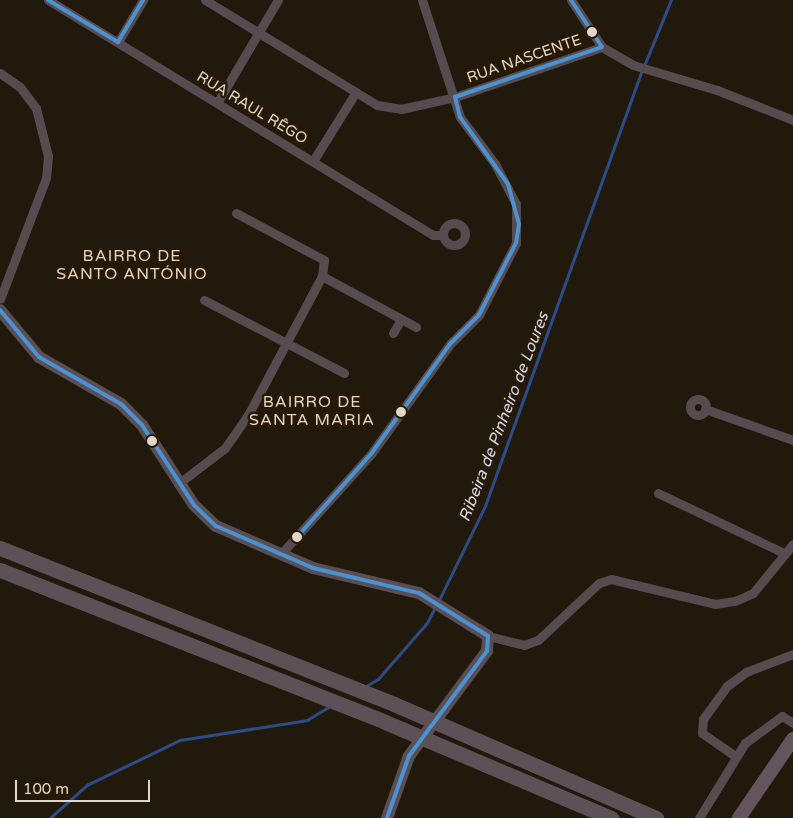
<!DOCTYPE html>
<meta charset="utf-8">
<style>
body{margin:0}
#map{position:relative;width:793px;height:818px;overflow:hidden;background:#22190d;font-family:"Varela Round",sans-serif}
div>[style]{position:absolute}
.stream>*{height:2.5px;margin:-1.25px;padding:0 1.25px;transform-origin:1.25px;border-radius:1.25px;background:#2d4b87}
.street>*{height:9px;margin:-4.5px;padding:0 4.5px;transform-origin:4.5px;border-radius:4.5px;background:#564b4f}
.street>.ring{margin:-4.5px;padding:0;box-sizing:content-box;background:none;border:9px solid #564b4f;border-radius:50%}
.secondary>*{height:12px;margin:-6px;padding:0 6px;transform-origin:6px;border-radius:6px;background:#594e54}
.primary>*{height:14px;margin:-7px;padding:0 7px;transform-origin:7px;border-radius:7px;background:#63545d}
.highway-bridge>*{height:15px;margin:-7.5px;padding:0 7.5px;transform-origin:7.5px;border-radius:7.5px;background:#5e5057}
.bus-1>*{height:4px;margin:-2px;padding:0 2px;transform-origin:2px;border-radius:2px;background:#4c91d0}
.dots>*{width:14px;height:14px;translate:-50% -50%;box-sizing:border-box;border:2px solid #2a1a05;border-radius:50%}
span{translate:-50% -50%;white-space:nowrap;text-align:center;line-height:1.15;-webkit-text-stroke:5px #2a1a05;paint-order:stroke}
.street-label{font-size:15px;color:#e1d6c9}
.neighbourhood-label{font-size:16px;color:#e1d6c9;letter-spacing:1px}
.water-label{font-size:16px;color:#ced9ec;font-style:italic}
.scale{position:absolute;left:15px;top:780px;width:135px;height:22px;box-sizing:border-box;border:2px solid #e1d6c9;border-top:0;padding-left:6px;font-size:15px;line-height:18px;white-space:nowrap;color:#e1d6c9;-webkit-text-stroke:4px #2a1a05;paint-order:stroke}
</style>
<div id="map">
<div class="stream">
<div style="left:644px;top:66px;width:71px;rotate:-67.8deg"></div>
<div style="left:439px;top:600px;width:105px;rotate:-63.9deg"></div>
<div style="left:485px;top:506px;width:462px;rotate:-70.2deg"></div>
<div style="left:366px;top:686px;width:14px;rotate:-30deg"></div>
<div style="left:378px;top:679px;width:74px;rotate:-48.8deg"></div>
<div style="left:427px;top:623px;width:18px;rotate:-63deg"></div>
<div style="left:50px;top:818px;width:50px;rotate:-41.7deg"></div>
<div style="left:87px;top:785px;width:103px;rotate:-25.8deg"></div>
<div style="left:180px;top:740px;width:129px;rotate:-8.9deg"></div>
<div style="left:307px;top:720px;width:27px;rotate:-31deg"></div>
</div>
<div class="street">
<div style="left:48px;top:0;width:451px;rotate:31.4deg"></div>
<div style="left:433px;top:235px;width:10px"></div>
<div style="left:205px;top:0;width:202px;rotate:31.4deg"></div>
<div style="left:377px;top:105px;width:24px;rotate:9deg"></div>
<div style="left:401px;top:109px;width:55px;rotate:-12.5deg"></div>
<div style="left:455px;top:97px;width:155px;rotate:-18.8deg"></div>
<div style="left:571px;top:0;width:56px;rotate:56.6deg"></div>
<div style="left:602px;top:47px;width:36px;rotate:30deg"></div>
<div style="left:633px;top:65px;width:88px;rotate:16.6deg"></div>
<div style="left:717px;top:90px;width:82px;rotate:21.5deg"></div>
<div style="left:118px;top:42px;width:49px;rotate:-59.2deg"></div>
<div style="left:0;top:73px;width:24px;rotate:35deg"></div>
<div style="left:20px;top:87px;width:26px;rotate:53deg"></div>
<div style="left:36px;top:108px;width:49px;rotate:76deg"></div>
<div style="left:48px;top:156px;width:22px;rotate:95deg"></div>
<div style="left:46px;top:178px;width:129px;rotate:110.8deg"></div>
<div style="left:217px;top:103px;width:120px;rotate:-59.4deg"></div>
<div style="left:313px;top:161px;width:81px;rotate:-58.1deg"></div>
<div style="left:236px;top:213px;width:100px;rotate:28.1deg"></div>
<div style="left:324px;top:260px;width:16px;rotate:97deg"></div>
<div style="left:322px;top:276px;width:107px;rotate:28.5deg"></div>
<div class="ring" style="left:443px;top:223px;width:13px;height:13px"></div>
<div style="left:204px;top:300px;width:158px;rotate:27.5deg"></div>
<div style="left:393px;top:333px;width:16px;rotate:-60deg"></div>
<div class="ring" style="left:690px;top:399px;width:7px;height:7px"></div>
<div style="left:705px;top:409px;width:93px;rotate:19.4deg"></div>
<div style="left:178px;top:484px;width:59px;rotate:-37.5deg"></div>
<div style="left:225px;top:448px;width:40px;rotate:-55.1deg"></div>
<div style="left:248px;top:415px;width:157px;rotate:-62deg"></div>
<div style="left:658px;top:493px;width:140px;rotate:25.5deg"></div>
<div style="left:280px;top:555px;width:136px;rotate:-48deg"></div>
<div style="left:371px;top:454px;width:135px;rotate:-54.3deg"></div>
<div style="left:450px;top:344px;width:41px;rotate:-45deg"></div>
<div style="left:479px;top:315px;width:81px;rotate:-62.8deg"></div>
<div style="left:516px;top:243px;width:39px;rotate:-90deg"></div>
<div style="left:516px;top:204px;width:45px;rotate:-117.7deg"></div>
<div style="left:495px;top:164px;width:59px;rotate:-126.7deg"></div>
<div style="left:460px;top:117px;width:123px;rotate:-108deg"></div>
<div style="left:488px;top:636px;width:37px;rotate:14deg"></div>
<div style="left:524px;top:645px;width:15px;rotate:-20deg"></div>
<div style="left:538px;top:640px;width:83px;rotate:-43.1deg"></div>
<div style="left:599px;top:583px;width:13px;rotate:-18deg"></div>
<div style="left:611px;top:579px;width:107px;rotate:13.5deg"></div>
<div style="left:715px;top:604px;width:20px;rotate:-9deg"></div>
<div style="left:735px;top:601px;width:20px;rotate:-24deg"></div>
<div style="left:753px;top:593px;width:63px;rotate:-50.8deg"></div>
<div style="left:735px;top:756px;width:40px;rotate:-145.1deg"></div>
<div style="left:702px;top:733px;width:14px;rotate:-86deg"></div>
<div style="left:703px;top:719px;width:41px;rotate:-54deg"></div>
<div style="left:727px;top:686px;width:24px;rotate:-36deg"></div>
<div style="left:746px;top:672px;width:50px;rotate:-21deg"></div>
<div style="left:699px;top:818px;width:88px;rotate:-58.5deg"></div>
<div style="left:745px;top:743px;width:46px;rotate:-36.1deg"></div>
<div style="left:782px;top:716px;width:13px;rotate:32deg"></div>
</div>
<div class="secondary">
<div style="left:0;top:310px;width:61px;rotate:50.3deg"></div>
<div style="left:39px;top:357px;width:95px;rotate:29.8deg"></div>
<div style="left:121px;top:404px;width:30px;rotate:45deg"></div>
<div style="left:142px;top:425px;width:95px;rotate:57deg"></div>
<div style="left:194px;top:505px;width:30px;rotate:44deg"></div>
<div style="left:216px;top:526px;width:106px;rotate:23.4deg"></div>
<div style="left:313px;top:568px;width:109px;rotate:13.3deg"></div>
<div style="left:419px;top:593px;width:81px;rotate:31.9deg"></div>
<div style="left:488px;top:636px;width:15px;rotate:94deg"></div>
<div style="left:487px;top:651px;width:131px;rotate:126.6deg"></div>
<div style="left:409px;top:756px;width:66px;rotate:109.5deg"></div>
</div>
<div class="primary">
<div style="left:739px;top:818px;width:96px;rotate:-55.6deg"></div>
</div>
<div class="highway-bridge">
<div style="left:0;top:548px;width:424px;rotate:21.6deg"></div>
<div style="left:394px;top:704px;width:286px;rotate:23.5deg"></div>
<div style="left:0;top:570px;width:414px;rotate:21.5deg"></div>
<div style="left:385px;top:722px;width:246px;rotate:23deg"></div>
</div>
<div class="bus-1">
<div style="left:48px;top:0;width:82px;rotate:31deg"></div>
<div style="left:571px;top:0;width:56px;rotate:56.6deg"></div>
<div style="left:118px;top:42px;width:49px;rotate:-59.2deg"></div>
<div style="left:455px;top:97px;width:155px;rotate:-18.8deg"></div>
<div style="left:0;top:310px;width:61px;rotate:50.3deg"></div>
<div style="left:39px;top:357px;width:95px;rotate:29.8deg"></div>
<div style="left:121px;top:404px;width:30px;rotate:45deg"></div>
<div style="left:142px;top:425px;width:95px;rotate:57deg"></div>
<div style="left:194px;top:505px;width:30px;rotate:44deg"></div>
<div style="left:216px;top:526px;width:106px;rotate:23.4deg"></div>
<div style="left:313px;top:568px;width:109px;rotate:13.3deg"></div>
<div style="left:419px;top:593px;width:81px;rotate:31.9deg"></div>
<div style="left:297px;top:537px;width:111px;rotate:-48.3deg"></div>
<div style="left:371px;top:454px;width:135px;rotate:-54.3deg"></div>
<div style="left:450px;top:344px;width:41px;rotate:-45deg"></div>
<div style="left:479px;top:315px;width:81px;rotate:-62.8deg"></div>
<div style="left:516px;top:243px;width:19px;rotate:-81deg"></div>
<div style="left:519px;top:224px;width:41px;rotate:-105.4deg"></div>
<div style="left:508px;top:184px;width:82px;rotate:-125.6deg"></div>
<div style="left:460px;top:117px;width:21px;rotate:-104deg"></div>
<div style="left:387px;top:818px;width:66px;rotate:-70.5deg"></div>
<div style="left:409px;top:756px;width:131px;rotate:-53.4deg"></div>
<div style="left:487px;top:651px;width:15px;rotate:-86deg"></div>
</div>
<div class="dots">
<div style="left:592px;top:32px;background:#e1d6c9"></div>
<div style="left:401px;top:412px;background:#e1d6c9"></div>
<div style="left:152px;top:441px;background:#e1d6c9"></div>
<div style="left:297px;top:537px;background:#e1d6c9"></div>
</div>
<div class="street-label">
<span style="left:524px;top:59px;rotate:-19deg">RUA NASCENTE</span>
<span style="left:252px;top:108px;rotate:31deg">RUA RAUL RÊGO</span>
</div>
<div class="neighbourhood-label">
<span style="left:132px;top:265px">BAIRRO DE<br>SANTO ANTÓNIO</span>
<span style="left:312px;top:411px">BAIRRO DE<br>SANTA MARIA</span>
</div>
<div class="water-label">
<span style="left:504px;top:417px;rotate:-69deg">Ribeira de Pinheiro de Loures</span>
</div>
<div class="scale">100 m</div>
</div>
